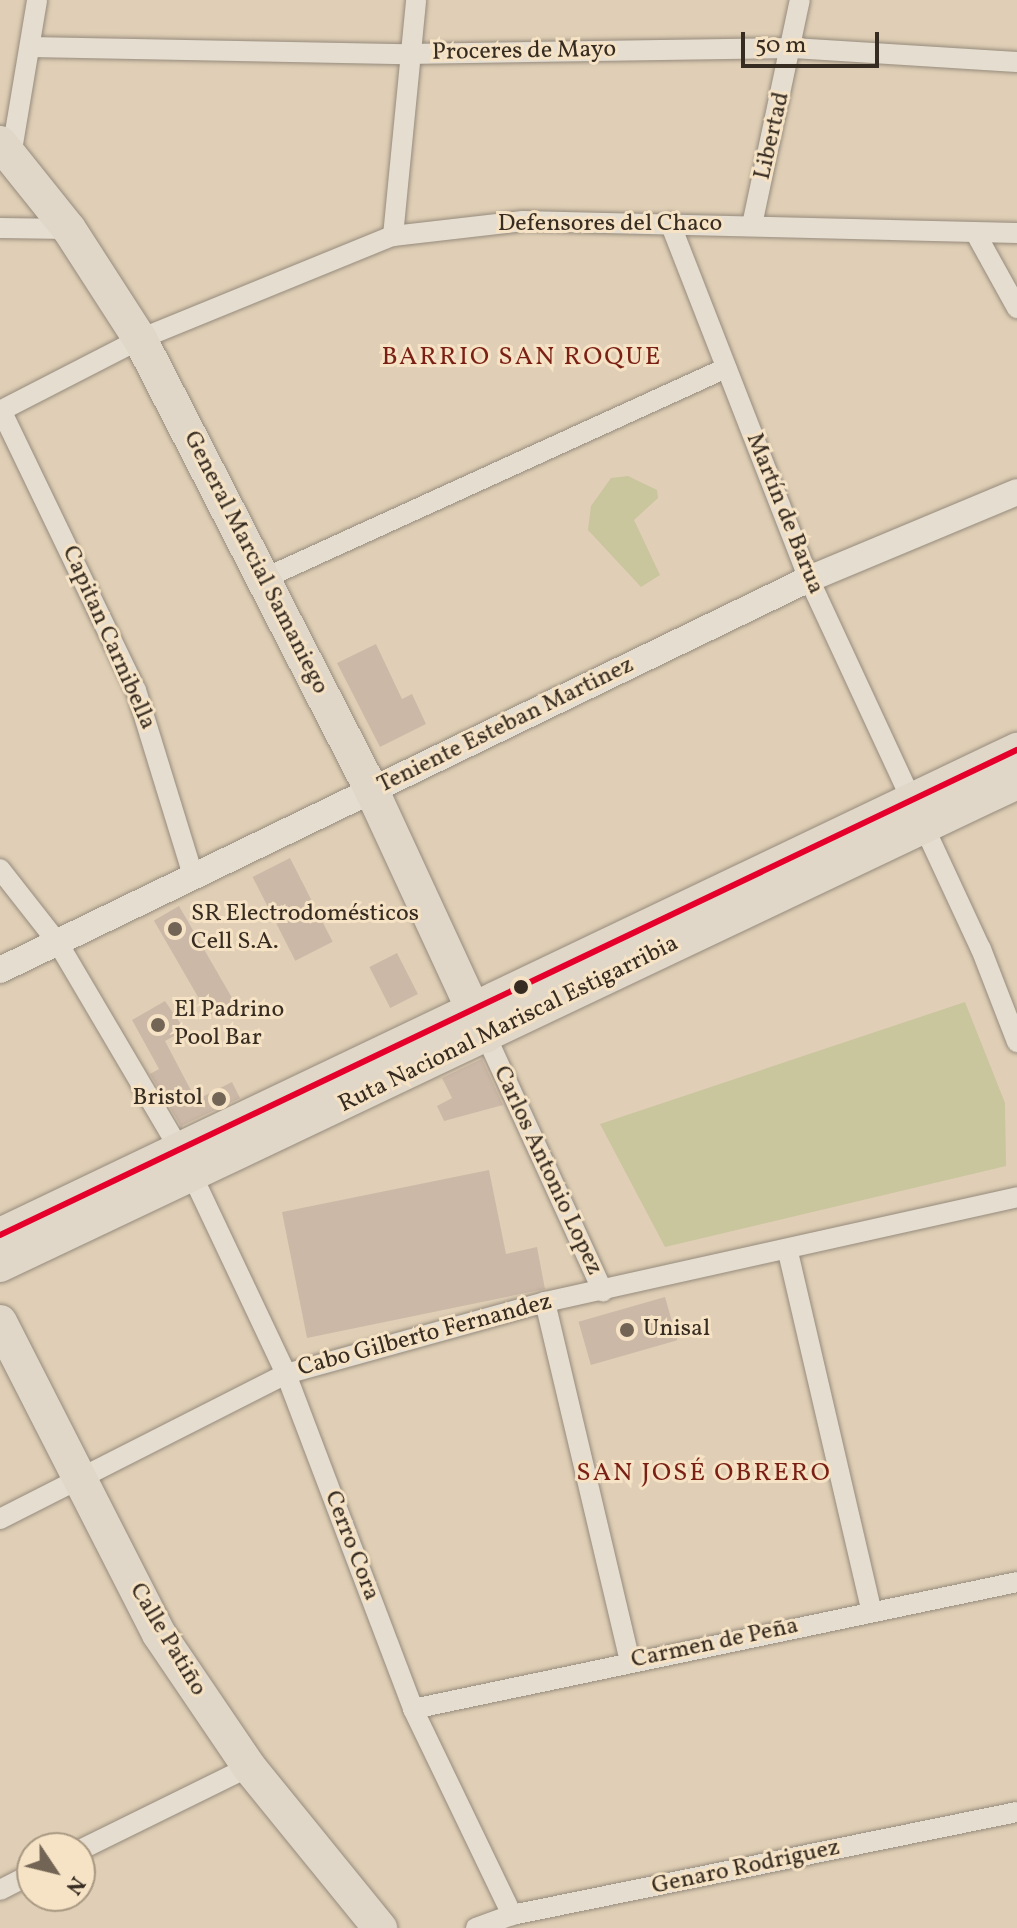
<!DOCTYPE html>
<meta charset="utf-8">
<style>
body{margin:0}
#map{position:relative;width:1017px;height:1928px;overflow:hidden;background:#e0cfb6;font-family:Vollkorn,serif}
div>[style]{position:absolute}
.green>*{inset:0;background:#c9c59d}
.building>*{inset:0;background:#ccb8a7;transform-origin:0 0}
.roads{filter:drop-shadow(0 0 2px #968b7c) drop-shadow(0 0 2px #968b7c)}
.minor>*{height:20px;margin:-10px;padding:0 10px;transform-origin:10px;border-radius:10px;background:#e5ddd0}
.tertiary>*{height:26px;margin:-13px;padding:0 13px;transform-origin:13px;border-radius:13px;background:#e5ddd0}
.primary>*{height:34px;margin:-17px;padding:0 17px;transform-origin:17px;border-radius:17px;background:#e0d7c8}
.trunk>*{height:34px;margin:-17px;padding:0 17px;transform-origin:17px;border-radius:17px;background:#e0d7c8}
.bus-1>*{height:6px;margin:-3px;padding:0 3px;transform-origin:3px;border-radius:3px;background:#e4002b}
.dots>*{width:22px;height:22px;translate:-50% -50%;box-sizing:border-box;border:4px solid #f6e2c4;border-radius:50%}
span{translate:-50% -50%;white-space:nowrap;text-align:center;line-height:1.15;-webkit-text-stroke:6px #f6e2c4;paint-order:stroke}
.street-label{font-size:24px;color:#362c21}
.poi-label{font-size:24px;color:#362c21}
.left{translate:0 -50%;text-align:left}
.right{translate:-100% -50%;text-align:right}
.neighbourhood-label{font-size:26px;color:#7a1f14;letter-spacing:2px}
.north{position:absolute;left:16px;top:1832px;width:80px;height:80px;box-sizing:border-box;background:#f6e2c4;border:2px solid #a99983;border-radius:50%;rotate:125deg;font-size:22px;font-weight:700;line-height:32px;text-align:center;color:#362c21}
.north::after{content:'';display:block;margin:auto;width:28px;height:36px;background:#726555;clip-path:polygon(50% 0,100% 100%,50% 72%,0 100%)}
.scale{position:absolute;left:741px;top:32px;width:138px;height:36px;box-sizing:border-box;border:4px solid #362c21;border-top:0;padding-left:10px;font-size:24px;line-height:28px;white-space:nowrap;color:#362c21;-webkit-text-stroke:6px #f6e2c4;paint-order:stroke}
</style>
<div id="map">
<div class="green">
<div style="clip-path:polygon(628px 476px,657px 490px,658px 498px,634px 520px,660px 575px,641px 587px,588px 530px,591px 506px,611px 478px)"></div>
<div style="clip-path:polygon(965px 1002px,1005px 1103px,1006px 1166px,665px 1247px,600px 1124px)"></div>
</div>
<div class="building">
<div style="clip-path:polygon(376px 644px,402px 699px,412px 694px,426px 724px,380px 747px,337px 663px)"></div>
<div style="left:290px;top:858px;width:94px;height:42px;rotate:63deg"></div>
<div style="left:179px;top:906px;width:110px;height:29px;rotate:60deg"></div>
<div style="left:397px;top:953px;width:46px;height:31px;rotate:63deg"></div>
<div style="clip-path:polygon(165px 1001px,185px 1030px,165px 1041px,196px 1100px,232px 1082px,240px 1098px,181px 1126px,150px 1074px,159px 1069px,132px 1020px)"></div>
<div style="clip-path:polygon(482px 1059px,503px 1105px,444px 1121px,437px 1106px,452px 1098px,442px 1078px)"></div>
<div style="clip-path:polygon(489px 1170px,506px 1254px,537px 1247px,545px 1289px,307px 1338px,282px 1212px)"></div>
<div style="left:665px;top:1297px;width:45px;height:90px;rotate:74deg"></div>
</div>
<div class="roads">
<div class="minor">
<div style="left:30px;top:47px;width:377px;rotate:1.1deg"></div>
<div style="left:407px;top:54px;width:386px;rotate:-0.9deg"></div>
<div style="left:793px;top:48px;width:224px;rotate:3.6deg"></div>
<div style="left:11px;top:156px;width:158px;rotate:-80.5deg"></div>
<div style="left:670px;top:223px;width:382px;rotate:68.7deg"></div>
<div style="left:809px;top:579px;width:408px;rotate:65.1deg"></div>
<div style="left:981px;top:949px;width:100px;rotate:68.8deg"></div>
<div style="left:752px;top:225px;width:230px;rotate:-78deg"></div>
<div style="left:0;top:228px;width:69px;rotate:0.8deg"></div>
<div style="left:976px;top:234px;width:85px;rotate:61deg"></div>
<div style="left:393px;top:236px;width:237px;rotate:-84.4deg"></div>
<div style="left:1px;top:410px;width:311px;rotate:64.3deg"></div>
<div style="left:136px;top:690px;width:194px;rotate:72.9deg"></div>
<div style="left:0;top:411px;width:157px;rotate:-27.2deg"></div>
<div style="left:140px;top:339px;width:273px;rotate:-22.2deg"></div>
<div style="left:393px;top:236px;width:131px;rotate:-6.6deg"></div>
<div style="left:523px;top:221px;width:494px;rotate:1.4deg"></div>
<div style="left:263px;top:579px;width:509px;rotate:-24.5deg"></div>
<div style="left:0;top:869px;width:94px;rotate:51.9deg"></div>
<div style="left:58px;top:943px;width:243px;rotate:59.5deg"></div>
<div style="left:486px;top:1036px;width:281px;rotate:65.4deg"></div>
<div style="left:193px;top:1177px;width:218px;rotate:64.7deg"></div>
<div style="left:286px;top:1374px;width:358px;rotate:69.2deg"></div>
<div style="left:413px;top:1709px;width:229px;rotate:64.3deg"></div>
<div style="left:788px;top:1252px;width:367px;rotate:76.9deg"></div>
<div style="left:545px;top:1302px;width:370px;rotate:76.7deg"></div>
<div style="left:0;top:1519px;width:321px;rotate:-26.9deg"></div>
<div style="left:286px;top:1374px;width:269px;rotate:-15.5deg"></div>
<div style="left:545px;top:1302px;width:484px;rotate:-12.5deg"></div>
<div style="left:413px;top:1709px;width:617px;rotate:-11.87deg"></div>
<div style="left:80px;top:1850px;width:188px;rotate:-26.2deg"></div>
<div style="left:0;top:1890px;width:36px;rotate:-27deg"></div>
<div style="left:476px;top:1928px;width:38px;rotate:-20deg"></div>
<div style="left:512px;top:1915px;width:515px;rotate:-11.53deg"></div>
</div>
<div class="tertiary">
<div style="left:0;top:970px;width:899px;rotate:-25.8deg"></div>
<div style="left:809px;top:579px;width:225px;rotate:-22.7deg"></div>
</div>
<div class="primary">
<div style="left:0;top:143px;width:110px;rotate:51.3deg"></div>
<div style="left:69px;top:229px;width:131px;rotate:57.2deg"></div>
<div style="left:140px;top:339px;width:508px;rotate:62.83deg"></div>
<div style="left:372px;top:791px;width:270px;rotate:65.2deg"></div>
<div style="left:0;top:1322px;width:350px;rotate:63deg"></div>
<div style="left:159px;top:1634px;width:161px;rotate:55.9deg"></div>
<div style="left:249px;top:1767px;width:208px;rotate:50.9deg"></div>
</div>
<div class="trunk">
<div style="left:0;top:1235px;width:1127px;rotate:-25.5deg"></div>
<div style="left:0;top:1265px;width:1126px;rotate:-25.4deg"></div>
</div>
</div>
<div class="bus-1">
<div style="left:0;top:1235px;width:1127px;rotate:-25.5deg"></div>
</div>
<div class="dots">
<div style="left:175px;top:929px;background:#726555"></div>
<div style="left:521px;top:987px;background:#362c21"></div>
<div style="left:158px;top:1025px;background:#726555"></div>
<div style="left:219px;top:1099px;background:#726555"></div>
<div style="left:627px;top:1330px;background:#726555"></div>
</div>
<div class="street-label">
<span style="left:524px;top:52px;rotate:-1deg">Proceres de Mayo</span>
<span style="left:773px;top:136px;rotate:-77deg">Libertad</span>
<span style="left:610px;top:225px">Defensores del Chaco</span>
<span style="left:784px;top:514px;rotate:68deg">Martín de Barua</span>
<span style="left:255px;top:563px;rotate:63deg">General Marcial Samaniego</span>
<span style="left:108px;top:638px;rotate:66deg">Capitan Carnibella</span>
<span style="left:506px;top:726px;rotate:-26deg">Teniente Esteban Martinez</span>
<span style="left:509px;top:1025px;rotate:-26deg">Ruta Nacional Mariscal Estigarribia</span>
<span style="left:547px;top:1171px;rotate:65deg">Carlos Antonio Lopez</span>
<span style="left:425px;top:1336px;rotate:-15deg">Cabo Gilberto Fernandez</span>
<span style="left:351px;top:1546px;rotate:69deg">Cerro Cora</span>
<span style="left:167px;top:1640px;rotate:59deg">Calle Patiño</span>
<span style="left:715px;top:1644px;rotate:-12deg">Carmen de Peña</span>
<span style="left:746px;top:1868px;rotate:-12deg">Genaro Rodriguez</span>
</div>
<div class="poi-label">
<span class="left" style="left:191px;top:929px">SR Electrodomésticos<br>Cell S.A.</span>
<span class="left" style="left:174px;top:1025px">El Padrino<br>Pool Bar</span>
<span class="right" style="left:203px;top:1099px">Bristol</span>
<span class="left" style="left:643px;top:1330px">Unisal</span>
</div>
<div class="neighbourhood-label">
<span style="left:522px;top:358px">BARRIO SAN ROQUE</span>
<span style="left:704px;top:1474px">SAN JOSÉ OBRERO</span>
</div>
<div class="north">N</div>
<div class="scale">50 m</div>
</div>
